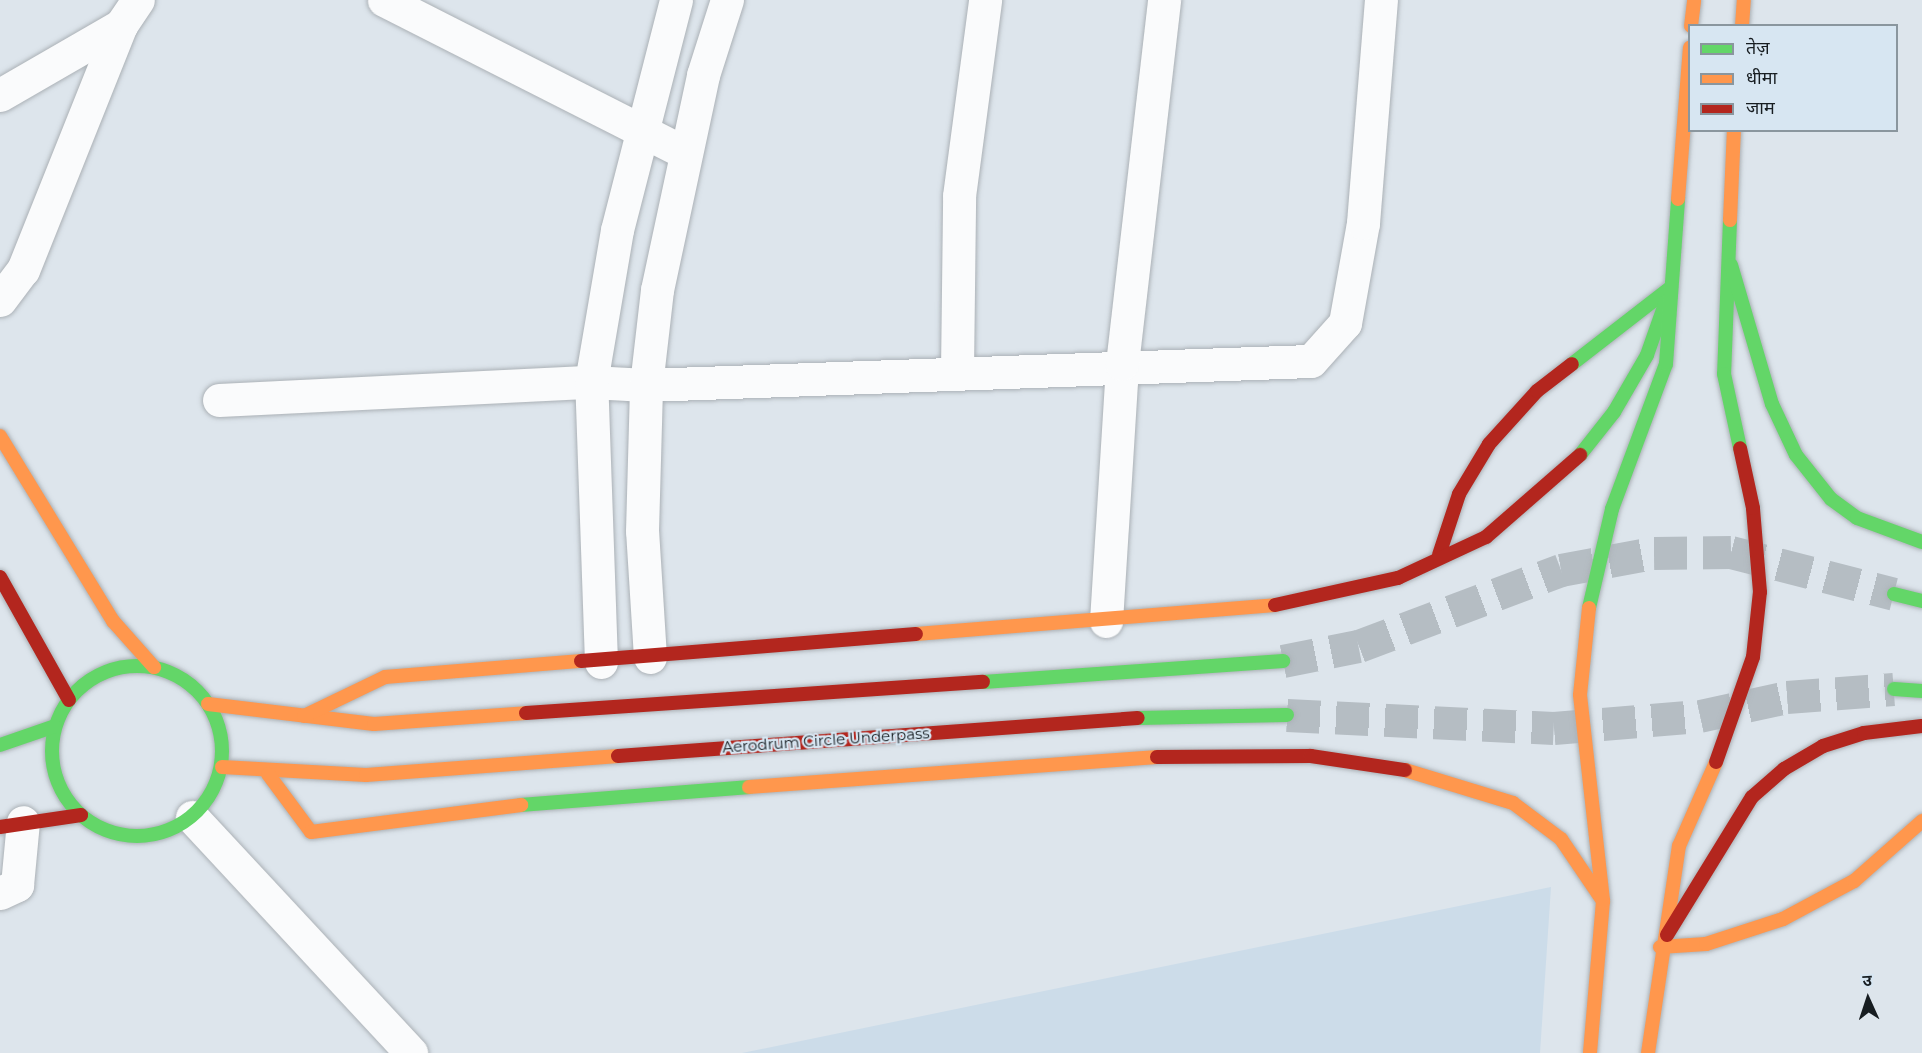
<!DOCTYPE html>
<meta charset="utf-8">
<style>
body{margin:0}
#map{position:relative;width:1922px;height:1053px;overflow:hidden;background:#dde5ec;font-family:Montserrat,"Noto Sans Devanagari",sans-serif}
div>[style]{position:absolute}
.built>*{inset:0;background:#ccdce9}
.primary-tunnel>*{height:33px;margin-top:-16.5px;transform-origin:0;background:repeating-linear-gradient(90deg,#b5bdc3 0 33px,transparent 0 49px)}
.roads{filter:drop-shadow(0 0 2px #abb1b6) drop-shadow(0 0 2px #abb1b6)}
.street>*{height:33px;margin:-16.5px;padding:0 16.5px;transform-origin:16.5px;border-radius:16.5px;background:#fafbfc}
.fast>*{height:14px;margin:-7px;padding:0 7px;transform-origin:7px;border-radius:7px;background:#63d668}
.fast>.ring{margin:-7px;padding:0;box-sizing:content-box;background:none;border:14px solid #63d668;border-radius:50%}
.slow>*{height:14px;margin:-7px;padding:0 7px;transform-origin:7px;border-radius:7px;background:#ff974d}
.jam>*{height:14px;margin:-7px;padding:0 7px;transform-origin:7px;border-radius:7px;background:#b3261e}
span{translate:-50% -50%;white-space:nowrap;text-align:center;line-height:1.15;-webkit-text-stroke:4.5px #d7e6f2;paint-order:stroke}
.street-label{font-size:15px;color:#171d21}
.legend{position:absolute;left:1688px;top:24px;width:210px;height:108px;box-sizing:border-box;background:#d7e6f2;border:2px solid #8a969e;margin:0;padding:8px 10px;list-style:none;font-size:18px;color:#171d21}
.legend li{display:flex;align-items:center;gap:12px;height:30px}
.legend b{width:30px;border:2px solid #8a969e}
.north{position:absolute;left:1838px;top:969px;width:60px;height:60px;-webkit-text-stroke:4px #d7e6f2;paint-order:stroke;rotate:357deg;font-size:16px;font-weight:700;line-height:24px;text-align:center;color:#171d21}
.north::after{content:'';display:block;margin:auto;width:21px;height:27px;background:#171d21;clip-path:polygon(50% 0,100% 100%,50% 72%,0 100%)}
</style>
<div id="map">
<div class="built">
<div style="clip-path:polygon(1551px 887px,1540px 1053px,742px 1053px)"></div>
</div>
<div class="primary-tunnel">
<div style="left:1283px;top:661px;width:77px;rotate:-11.2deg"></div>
<div style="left:1359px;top:646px;width:216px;rotate:-20.6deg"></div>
<div style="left:1561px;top:570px;width:95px;rotate:-10.4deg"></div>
<div style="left:1654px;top:553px;width:77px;rotate:-0.7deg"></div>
<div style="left:1731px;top:552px;width:168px;rotate:14.4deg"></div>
<div style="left:1287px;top:715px;width:267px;rotate:2.8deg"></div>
<div style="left:1554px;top:728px;width:146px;rotate:-4.7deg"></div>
<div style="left:1700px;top:716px;width:89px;rotate:-12.3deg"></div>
<div style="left:1787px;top:697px;width:107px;rotate:-4.3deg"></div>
</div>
<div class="roads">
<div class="street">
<div style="left:384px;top:0;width:338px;rotate:26.9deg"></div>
<div style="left:0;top:95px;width:140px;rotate:-30deg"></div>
<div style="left:121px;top:25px;width:30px;rotate:-56deg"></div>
<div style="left:0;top:300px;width:38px;rotate:-53deg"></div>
<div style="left:23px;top:270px;width:264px;rotate:-68.2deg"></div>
<div style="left:957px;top:371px;width:175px;rotate:-89.3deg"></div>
<div style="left:959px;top:196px;width:198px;rotate:-82.4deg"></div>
<div style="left:219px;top:400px;width:372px;rotate:-2.8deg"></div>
<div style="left:591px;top:382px;width:55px;rotate:3.1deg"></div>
<div style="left:646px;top:385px;width:665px;rotate:-2.07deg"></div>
<div style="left:1311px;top:361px;width:51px;rotate:-48.2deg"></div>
<div style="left:1345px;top:323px;width:102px;rotate:-79.8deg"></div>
<div style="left:1363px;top:223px;width:224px;rotate:-85.4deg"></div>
<div style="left:1106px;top:621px;width:257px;rotate:-86.4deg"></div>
<div style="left:1122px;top:364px;width:366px;rotate:-83.4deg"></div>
<div style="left:650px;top:657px;width:126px;rotate:-93.6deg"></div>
<div style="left:642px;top:531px;width:146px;rotate:-88.4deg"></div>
<div style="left:646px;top:385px;width:96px;rotate:-83.4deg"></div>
<div style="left:657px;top:290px;width:220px;rotate:-77.9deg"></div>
<div style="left:703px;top:75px;width:79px;rotate:-72.3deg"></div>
<div style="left:601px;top:662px;width:280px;rotate:-92deg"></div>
<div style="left:591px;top:382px;width:154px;rotate:-80.3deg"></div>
<div style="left:617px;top:230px;width:237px;rotate:-75.6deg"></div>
<div style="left:192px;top:817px;width:322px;rotate:47.1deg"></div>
<div style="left:0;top:893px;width:19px;rotate:-25deg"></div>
<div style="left:17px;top:885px;width:63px;rotate:-84.6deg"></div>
</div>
<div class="fast">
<div style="left:1730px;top:220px;width:154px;rotate:92.2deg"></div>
<div style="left:1724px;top:374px;width:76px;rotate:77.8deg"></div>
<div style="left:1731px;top:265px;width:145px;rotate:73.6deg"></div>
<div style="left:1772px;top:404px;width:56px;rotate:64.8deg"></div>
<div style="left:1796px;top:455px;width:56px;rotate:51.5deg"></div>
<div style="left:1831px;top:499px;width:32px;rotate:36deg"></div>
<div style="left:1857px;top:518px;width:69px;rotate:20.3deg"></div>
<div style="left:1572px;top:364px;width:124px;rotate:-37.8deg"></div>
<div style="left:1580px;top:455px;width:55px;rotate:-51.7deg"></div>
<div style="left:1614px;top:412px;width:66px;rotate:-59.9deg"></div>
<div style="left:1647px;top:355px;width:57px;rotate:-70.6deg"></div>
<div style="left:1894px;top:594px;width:29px;rotate:14deg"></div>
<div style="left:1589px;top:608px;width:102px;rotate:-76.9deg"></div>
<div style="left:1612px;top:509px;width:155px;rotate:-69.6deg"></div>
<div style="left:1666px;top:364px;width:165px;rotate:-85.8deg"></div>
<div class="ring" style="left:52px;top:666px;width:156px;height:156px"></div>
<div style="left:983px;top:682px;width:301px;rotate:-4deg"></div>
<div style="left:1894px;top:689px;width:28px;rotate:4deg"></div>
<div style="left:1138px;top:718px;width:149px;rotate:-1.2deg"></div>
<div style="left:0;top:745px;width:58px;rotate:-19.1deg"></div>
<div style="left:521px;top:805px;width:229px;rotate:-4.5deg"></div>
</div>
<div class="slow">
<div style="left:1691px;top:26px;width:26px;rotate:-83deg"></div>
<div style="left:1742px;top:26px;width:26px;rotate:-86deg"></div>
<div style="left:1678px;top:199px;width:152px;rotate:-85.5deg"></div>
<div style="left:1730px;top:220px;width:90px;rotate:-87.5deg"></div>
<div style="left:0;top:436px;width:217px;rotate:58.6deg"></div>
<div style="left:113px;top:621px;width:62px;rotate:48.3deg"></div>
<div style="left:1589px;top:608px;width:87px;rotate:95.9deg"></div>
<div style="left:1580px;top:695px;width:207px;rotate:83.6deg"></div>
<div style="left:1603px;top:901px;width:153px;rotate:94.9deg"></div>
<div style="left:916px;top:634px;width:360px;rotate:-4.6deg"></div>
<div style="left:208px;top:704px;width:167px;rotate:6.9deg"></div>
<div style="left:374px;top:724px;width:152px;rotate:-4.1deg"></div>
<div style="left:304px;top:716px;width:90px;rotate:-25.7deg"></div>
<div style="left:385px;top:677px;width:197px;rotate:-4.7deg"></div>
<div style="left:222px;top:767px;width:144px;rotate:3.2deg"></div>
<div style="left:366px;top:775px;width:253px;rotate:-4.3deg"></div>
<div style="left:1405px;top:770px;width:113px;rotate:17deg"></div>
<div style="left:1513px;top:803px;width:60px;rotate:36.9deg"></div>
<div style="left:1561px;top:839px;width:75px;rotate:55.9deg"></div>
<div style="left:268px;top:774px;width:72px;rotate:53.4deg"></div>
<div style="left:311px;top:832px;width:212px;rotate:-7.3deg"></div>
<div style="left:749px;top:787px;width:409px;rotate:-4.2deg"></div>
<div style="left:1660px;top:947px;width:46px;rotate:-3.7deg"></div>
<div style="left:1706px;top:944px;width:81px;rotate:-18deg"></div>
<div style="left:1783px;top:919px;width:81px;rotate:-28.2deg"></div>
<div style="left:1854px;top:881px;width:91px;rotate:-41.4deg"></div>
<div style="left:1648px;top:1053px;width:209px;rotate:-81.5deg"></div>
<div style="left:1679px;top:846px;width:92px;rotate:-66.2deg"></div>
</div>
<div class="jam">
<div style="left:1439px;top:555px;width:64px;rotate:-71.8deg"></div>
<div style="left:1459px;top:494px;width:58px;rotate:-59deg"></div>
<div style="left:1489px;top:444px;width:72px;rotate:-47.8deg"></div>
<div style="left:1537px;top:391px;width:44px;rotate:-37.6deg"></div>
<div style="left:0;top:577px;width:141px;rotate:60.7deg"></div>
<div style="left:1275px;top:605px;width:126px;rotate:-12.4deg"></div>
<div style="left:1398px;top:578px;width:97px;rotate:-25deg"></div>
<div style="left:1486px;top:537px;width:125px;rotate:-41.1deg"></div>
<div style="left:581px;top:661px;width:336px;rotate:-4.6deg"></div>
<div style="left:526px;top:713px;width:458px;rotate:-3.9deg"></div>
<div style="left:618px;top:756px;width:521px;rotate:-4.18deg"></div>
<div style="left:1157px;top:757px;width:154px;rotate:-0.4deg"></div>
<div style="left:1311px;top:756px;width:95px;rotate:8.5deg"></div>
<div style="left:1716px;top:762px;width:111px;rotate:-70.6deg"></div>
<div style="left:1753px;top:657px;width:65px;rotate:-83.9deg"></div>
<div style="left:1760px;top:592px;width:84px;rotate:-94.8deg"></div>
<div style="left:1753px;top:508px;width:61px;rotate:-102.2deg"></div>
<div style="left:0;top:827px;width:82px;rotate:-8.4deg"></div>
<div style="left:1667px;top:935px;width:162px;rotate:-58.4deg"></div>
<div style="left:1752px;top:797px;width:43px;rotate:-41.2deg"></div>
<div style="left:1784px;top:769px;width:45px;rotate:-30.5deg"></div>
<div style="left:1823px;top:746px;width:43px;rotate:-17.6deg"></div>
<div style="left:1864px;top:733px;width:58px;rotate:-6.9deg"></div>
</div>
</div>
<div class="street-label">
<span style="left:826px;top:740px;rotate:-4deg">Aerodrum Circle Underpass</span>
</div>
<ul class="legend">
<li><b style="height:8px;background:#63d668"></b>तेज़</li>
<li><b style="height:8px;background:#ff974d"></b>धीमा</li>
<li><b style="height:8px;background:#b3261e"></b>जाम</li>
</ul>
<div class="north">उ</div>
</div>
